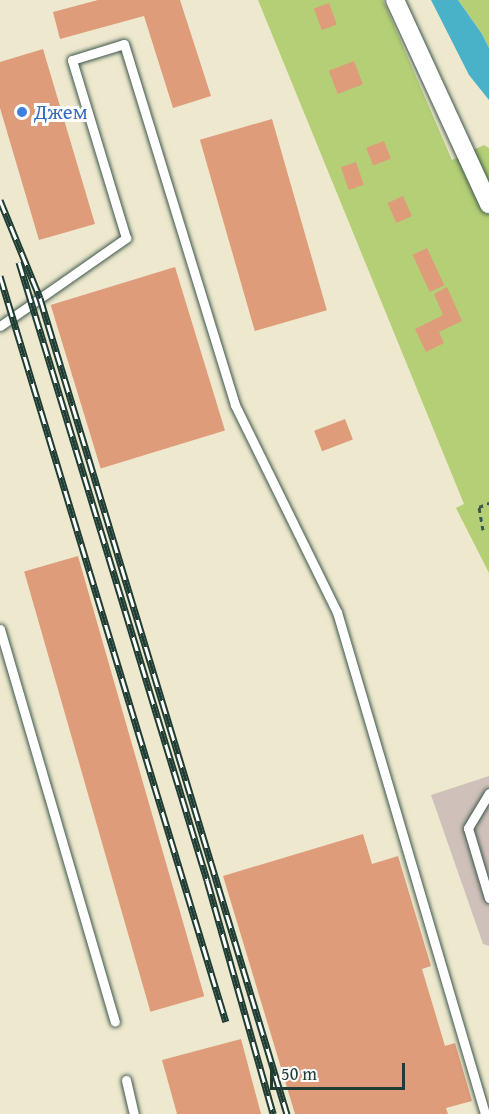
<!DOCTYPE html>
<meta charset="utf-8">
<style>
body{margin:0}
#map{position:relative;width:489px;height:1114px;overflow:hidden;background:#eee9ce;font-family:"Gentium Book Plus",serif}
div>[style]{position:absolute}
.industrial>*{inset:0;background:#cfc0ba}
.green>*{inset:0;background:#b4cf76}
.water>*{inset:0;background:#4ab2c8}
.building>*{inset:0;background:#de9c7a;transform-origin:0 0}
.path>*{height:3px;margin-top:-1.5px;transform-origin:0;background:repeating-linear-gradient(90deg,#3e574b 0 4.5px,transparent 0 9px)}
.roads{filter:drop-shadow(0 0 2px #3e574b) drop-shadow(0 0 2px #3e574b)}
.lane>*{height:9px;margin:-4.5px;padding:0 4.5px;transform-origin:4.5px;border-radius:4.5px;background:#fff}
.street>*{height:18px;margin:-9px;padding:0 9px;transform-origin:9px;border-radius:9px;background:#fff}
.rail>*{height:7px;margin-top:-3.5px;transform-origin:0;background:repeating-linear-gradient(90deg,#fff 0 14px,#1f3d34 0 28px);box-sizing:border-box;border-block:2px solid #1f3d34}
.dots>*{width:16px;height:16px;translate:-50% -50%;box-sizing:border-box;border:3px solid #fff;border-radius:50%}
span{translate:-50% -50%;white-space:nowrap;text-align:center;line-height:1.15;-webkit-text-stroke:6px #fff;paint-order:stroke}
.shop-label{font-size:21px;color:#366cbe}
.left{translate:0 -50%;text-align:left}
.scale{position:absolute;left:270px;top:1063px;width:135px;height:27px;box-sizing:border-box;border:3px solid #1f3d34;border-top:0;padding-left:8px;font-size:18px;line-height:21px;white-space:nowrap;color:#1f3d34;-webkit-text-stroke:4px #fff;paint-order:stroke}
</style>
<div id="map">
<div class="industrial">
<div style="clip-path:polygon(489px 776px,489px 946px,483px 944px,431px 795px)"></div>
</div>
<div class="green">
<div style="clip-path:polygon(258px 0,383px 0,452px 160px,484px 145px,489px 148px,489px 573px,456px 508px,464px 504px)"></div>
<div style="clip-path:polygon(458px 0,489px 0,489px 48px,482px 34px)"></div>
</div>
<div class="water">
<div style="clip-path:polygon(431px 0,458px 0,482px 34px,489px 48px,489px 100px,469px 75px)"></div>
</div>
<div class="building">
<div style="clip-path:polygon(98px 0,180px 0,211px 96px,173px 108px,144px 16px,60px 39px,53px 12px)"></div>
<div style="left:329px;top:3px;width:23px;height:16px;rotate:70deg"></div>
<div style="clip-path:polygon(43px 49px,95px 224px,39px 240px,0 108px,0 62px)"></div>
<div style="left:354px;top:61px;width:25px;height:27px;rotate:69deg"></div>
<div style="left:272px;top:119px;width:199px;height:75px;rotate:74deg"></div>
<div style="left:384px;top:141px;width:19px;height:19px;rotate:69deg"></div>
<div style="left:356px;top:162px;width:24px;height:16px;rotate:71deg"></div>
<div style="left:403px;top:196px;width:22px;height:17px;rotate:66deg"></div>
<div style="left:427px;top:248px;width:41px;height:16px;rotate:65deg"></div>
<div style="left:175px;top:267px;width:171px;height:130px;rotate:73deg"></div>
<div style="clip-path:polygon(447px 287px,462px 321px,439px 332px,444px 343px,426px 352px,415px 329px,443px 315px,434px 294px)"></div>
<div style="left:345px;top:419px;width:22px;height:33px;rotate:69deg"></div>
<div style="left:78px;top:556px;width:458px;height:56px;rotate:74deg"></div>
<div style="clip-path:polygon(363px 834px,372px 864px,398px 856px,431px 966px,422px 969px,445px 1046px,455px 1043px,472px 1101px,446px 1108px,448px 1114px,295px 1114px,223px 876px)"></div>
<div style="clip-path:polygon(241px 1039px,261px 1114px,177px 1114px,162px 1060px)"></div>
</div>
<div class="path">
<div style="left:483px;top:530px;width:23px;rotate:-100deg"></div>
<div style="left:479px;top:507px;width:11px;rotate:-22deg"></div>
</div>
<div class="roads">
<div class="lane">
<div style="left:0;top:326px;width:154px;rotate:-34.9deg"></div>
<div style="left:126px;top:238px;width:186px;rotate:-106.9deg"></div>
<div style="left:72px;top:60px;width:54px;rotate:-17.1deg"></div>
<div style="left:124px;top:44px;width:378px;rotate:72.9deg"></div>
<div style="left:235px;top:405px;width:231px;rotate:63.8deg"></div>
<div style="left:337px;top:612px;width:523px;rotate:73.57deg"></div>
<div style="left:0;top:629px;width:409px;rotate:73.7deg"></div>
<div style="left:489px;top:793px;width:41px;rotate:121deg"></div>
<div style="left:468px;top:828px;width:73px;rotate:73.3deg"></div>
<div style="left:126px;top:1080px;width:35px;rotate:77deg"></div>
</div>
<div class="street">
<div style="left:395px;top:0;width:225px;rotate:65.3deg"></div>
</div>
</div>
<div class="rail">
<div style="left:0;top:200px;width:106px;rotate:67.8deg"></div>
<div style="left:40px;top:298px;width:853px;rotate:73.16deg"></div>
<div style="left:19px;top:262px;width:646px;rotate:73.08deg"></div>
<div style="left:207px;top:880px;width:243px;rotate:74.2deg"></div>
<div style="left:0;top:276px;width:779px;rotate:73.15deg"></div>
</div>
<div class="dots">
<div style="left:22px;top:112px;background:#3f7fe0"></div>
</div>
<div class="shop-label">
<span class="left" style="left:34px;top:112px">Джем</span>
</div>
<div class="scale">50 m</div>
</div>
